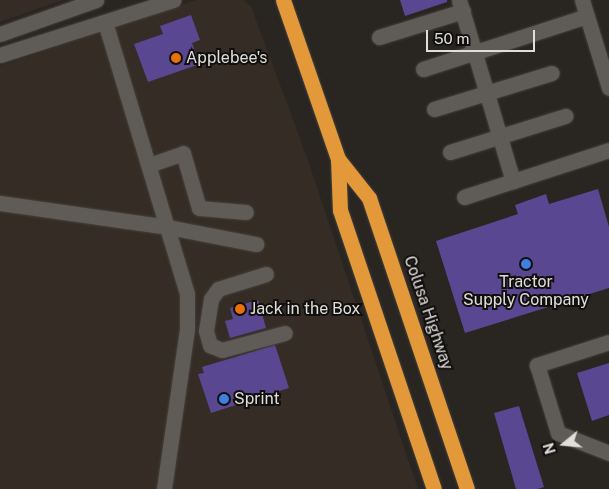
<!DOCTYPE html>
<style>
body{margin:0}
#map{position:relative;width:609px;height:489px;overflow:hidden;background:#292622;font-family:"Public Sans",sans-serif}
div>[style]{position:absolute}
.built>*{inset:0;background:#352d25}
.building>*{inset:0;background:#594792}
.roads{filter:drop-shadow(0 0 1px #43413d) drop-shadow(0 0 1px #43413d)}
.minor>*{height:15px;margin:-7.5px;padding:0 7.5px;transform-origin:7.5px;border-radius:7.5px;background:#5f5b56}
.highway>*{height:15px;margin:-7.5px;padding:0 7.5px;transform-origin:7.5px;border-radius:7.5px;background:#e39939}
.dots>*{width:14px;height:14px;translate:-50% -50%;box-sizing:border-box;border:2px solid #110f0d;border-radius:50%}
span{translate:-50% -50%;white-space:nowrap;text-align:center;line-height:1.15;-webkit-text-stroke:4px #110f0d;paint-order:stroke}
.poi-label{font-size:16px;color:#e0dedb}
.left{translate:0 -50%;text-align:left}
.street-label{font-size:16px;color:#e0dedb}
.north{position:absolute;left:539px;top:419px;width:50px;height:50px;-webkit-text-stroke:4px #110f0d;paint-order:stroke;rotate:253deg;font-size:14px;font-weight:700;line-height:20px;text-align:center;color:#e0dedb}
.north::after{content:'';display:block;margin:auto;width:18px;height:22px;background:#e0dedb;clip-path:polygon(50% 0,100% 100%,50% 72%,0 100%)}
.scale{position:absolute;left:426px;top:30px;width:109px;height:22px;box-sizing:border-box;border:2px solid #e0dedb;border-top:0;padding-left:6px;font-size:15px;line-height:18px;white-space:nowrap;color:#e0dedb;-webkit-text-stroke:4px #110f0d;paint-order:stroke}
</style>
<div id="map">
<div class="built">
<div style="clip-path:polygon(0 0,63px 0,0 22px)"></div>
<div style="clip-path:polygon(197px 0,243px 0,251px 7px,305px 152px,418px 489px,0 489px,0 66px)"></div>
</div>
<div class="building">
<div style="clip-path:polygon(400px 0,447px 0,447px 2px,405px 16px)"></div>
<div style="clip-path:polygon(191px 15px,200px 40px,192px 43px,200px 64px,148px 82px,134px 44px,163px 34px,160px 26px)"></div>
<div style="clip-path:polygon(598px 189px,609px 227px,609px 288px,465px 333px,436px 241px,518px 214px,515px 205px,546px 194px,549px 204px)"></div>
<div style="clip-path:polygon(258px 300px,266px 328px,230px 338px,225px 321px,233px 319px,230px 308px)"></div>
<div style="clip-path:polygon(275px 345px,289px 388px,211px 413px,198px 374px,204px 373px,202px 367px)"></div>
<div style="clip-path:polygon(609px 363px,609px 415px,592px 421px,577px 373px)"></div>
<div style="clip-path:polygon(519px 406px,544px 487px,538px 489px,516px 489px,494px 413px)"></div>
</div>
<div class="roads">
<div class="minor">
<div style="left:459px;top:0;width:189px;rotate:73.4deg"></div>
<div style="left:513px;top:181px;width:101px;rotate:-17.9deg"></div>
<div style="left:582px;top:0;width:92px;rotate:72.9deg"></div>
<div style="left:105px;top:22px;width:284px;rotate:73.2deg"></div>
<div style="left:187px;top:294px;width:35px;rotate:90deg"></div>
<div style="left:187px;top:329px;width:162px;rotate:98.2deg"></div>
<div style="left:0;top:34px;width:102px;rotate:-19.5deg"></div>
<div style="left:379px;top:37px;width:88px;rotate:-17.2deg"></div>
<div style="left:0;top:55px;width:182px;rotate:-17.6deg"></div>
<div style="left:423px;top:69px;width:172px;rotate:-17.9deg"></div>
<div style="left:434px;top:109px;width:123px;rotate:-17deg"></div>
<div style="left:450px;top:152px;width:121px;rotate:-17.4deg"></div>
<div style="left:149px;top:165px;width:36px;rotate:-19deg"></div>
<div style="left:183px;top:153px;width:57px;rotate:73.8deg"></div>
<div style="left:199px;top:208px;width:47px;rotate:4.9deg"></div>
<div style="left:464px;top:197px;width:52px;rotate:-18.1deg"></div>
<div style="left:0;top:203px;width:170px;rotate:8.1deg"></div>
<div style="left:168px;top:227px;width:90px;rotate:10.9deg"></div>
<div style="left:266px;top:274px;width:50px;rotate:162.6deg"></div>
<div style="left:218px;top:289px;width:12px;rotate:125deg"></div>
<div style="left:211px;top:299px;width:32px;rotate:99deg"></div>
<div style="left:206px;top:331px;width:15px;rotate:74deg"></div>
<div style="left:210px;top:345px;width:13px;rotate:23deg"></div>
<div style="left:222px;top:350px;width:65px;rotate:-15.1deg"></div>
<div style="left:609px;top:342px;width:76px;rotate:162.3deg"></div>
<div style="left:537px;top:365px;width:71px;rotate:72.8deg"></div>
<div style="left:558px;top:433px;width:55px;rotate:21.4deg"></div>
</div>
<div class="highway">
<div style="left:283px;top:0;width:168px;rotate:70.9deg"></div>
<div style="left:338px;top:159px;width:51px;rotate:87.8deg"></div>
<div style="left:340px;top:210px;width:294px;rotate:71.4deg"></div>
<div style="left:338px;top:159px;width:50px;rotate:51.5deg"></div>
<div style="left:369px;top:198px;width:307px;rotate:71.4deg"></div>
</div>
</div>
<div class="dots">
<div style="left:176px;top:58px;background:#e8710a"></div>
<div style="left:526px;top:264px;background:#3f7fe0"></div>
<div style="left:240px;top:309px;background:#e8710a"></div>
<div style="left:224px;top:399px;background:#3f7fe0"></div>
</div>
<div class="poi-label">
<span class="left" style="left:186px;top:58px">Applebee's</span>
<span style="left:526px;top:291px">Tractor<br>Supply Company</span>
<span class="left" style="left:250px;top:309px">Jack in the Box</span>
<span class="left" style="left:234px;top:399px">Sprint</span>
</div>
<div class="street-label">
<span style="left:428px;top:313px;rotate:71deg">Colusa Highway</span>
</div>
<div class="north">N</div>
<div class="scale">50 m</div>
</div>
